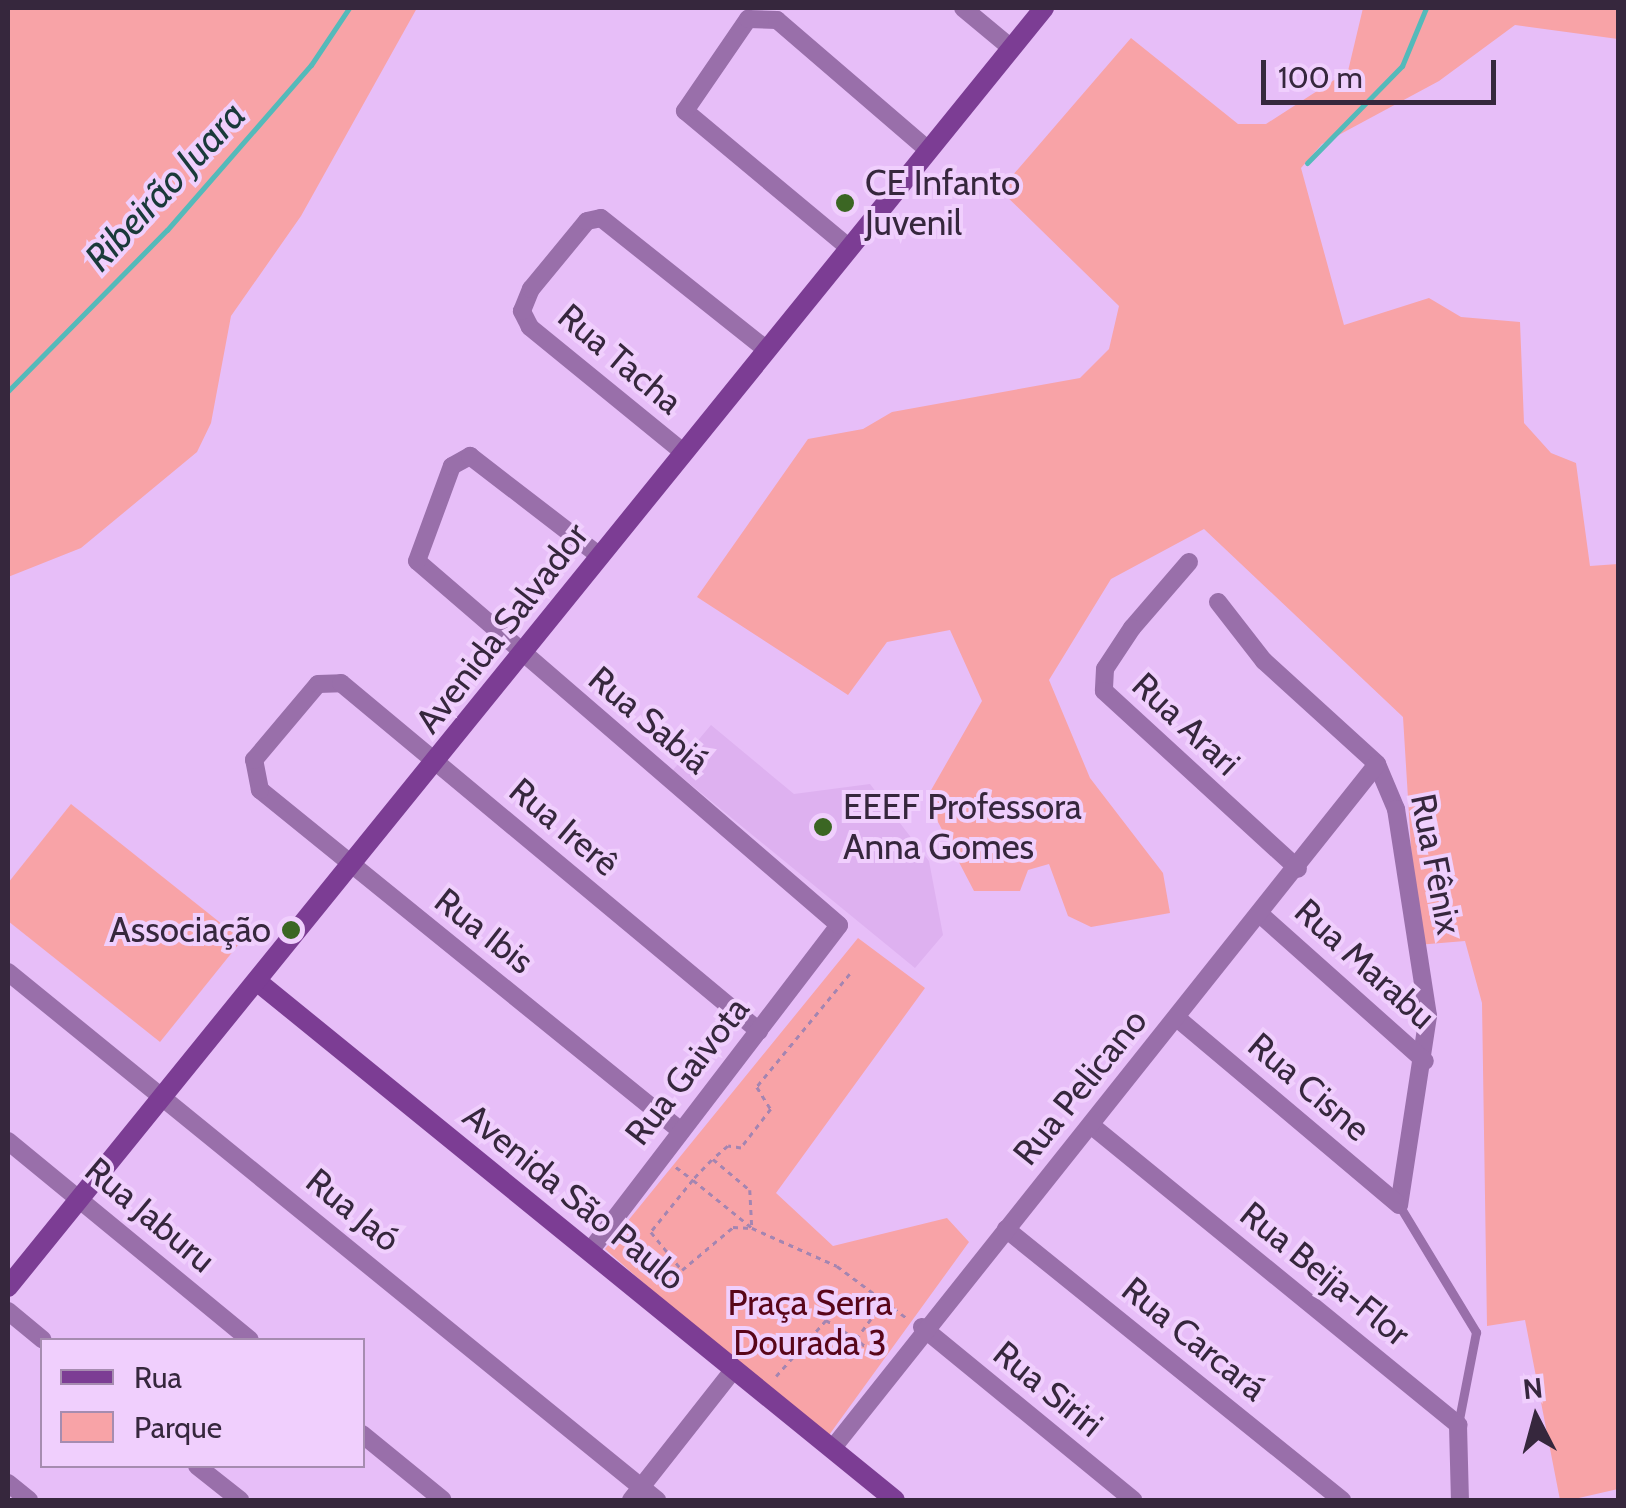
<!DOCTYPE html>
<meta charset="utf-8">
<style>
body{margin:0}
#map{position:relative;width:1626px;height:1508px;overflow:hidden;background:#e7bef8;font-family:Cabin,sans-serif}
div>[style]{position:absolute}
.built>*{inset:0;background:#deb1f0}
.green>*{inset:0;background:#f8a3a7}
.stream>*{height:5px;margin:-2.5px;padding:0 2.5px;transform-origin:2.5px;border-radius:2.5px;background:#54baba}
.path>*{height:2.5px;margin-top:-1.25px;transform-origin:0;background:repeating-linear-gradient(90deg,#a485b1 0 5px,transparent 0 10px)}
.lane>*{height:9px;margin:-4.5px;padding:0 4.5px;transform-origin:4.5px;border-radius:4.5px;background:#996faa}
.street>*{height:18px;margin:-9px;padding:0 9px;transform-origin:9px;border-radius:9px;background:#996faa}
.secondary>*{height:20px;margin:-10px;padding:0 10px;transform-origin:10px;border-radius:10px;background:#7c3d94}
.dots>*{width:28px;height:28px;translate:-50% -50%;box-sizing:border-box;border:5px solid #f0cffd;border-radius:50%}
span{translate:-50% -50%;white-space:nowrap;text-align:center;line-height:1.15;-webkit-text-stroke:8px #f0cffd;paint-order:stroke}
.poi-label{font-size:35px;color:#36273d}
.left{translate:0 -50%;text-align:left}
.right{translate:-100% -50%;text-align:right}
.street-label{font-size:35px;color:#36273d}
.park-label{font-size:35px;color:#590619}
.water-label{font-size:38px;color:#1a3a3a;font-style:italic}
.frame{position:absolute;inset:0;border:10px solid #36273d;pointer-events:none}
.legend{position:absolute;left:40px;top:1338px;width:325px;height:130px;box-sizing:border-box;background:#f0cffd;border:2px solid #a68cb0;margin:0;padding:12px 18px;list-style:none;font-size:30px;color:#36273d}
.legend li{display:flex;align-items:center;gap:20px;height:50px}
.legend b{width:50px;border:2px solid #a68cb0}
.north{position:absolute;left:1486px;top:1368px;width:100px;height:100px;-webkit-text-stroke:8px #f0cffd;paint-order:stroke;rotate:354deg;font-size:28px;font-weight:700;line-height:40px;text-align:center;color:#36273d}
.north::after{content:'';display:block;margin:auto;width:35px;height:45px;background:#36273d;clip-path:polygon(50% 0,100% 100%,50% 72%,0 100%)}
.scale{position:absolute;left:1261px;top:60px;width:235px;height:45px;box-sizing:border-box;border:5px solid #36273d;border-top:0;padding-left:12px;font-size:30px;line-height:35px;white-space:nowrap;color:#36273d;-webkit-text-stroke:8px #f0cffd;paint-order:stroke}
</style>
<div id="map">
<div class="built">
<div style="clip-path:polygon(711px 725px,794px 794px,870px 784px,929px 861px,943px 935px,915px 968px,673px 770px)"></div>
</div>
<div class="green">
<div style="clip-path:polygon(8px 8px,417px 8px,301px 216px,231px 316px,211px 423px,197px 452px,81px 548px,8px 577px)"></div>
<div style="clip-path:polygon(1363px 8px,1618px 8px,1618px 39px,1515px 25px,1439px 81px,1322px 144px,1301px 168px,1344px 325px,1429px 298px,1461px 317px,1520px 322px,1524px 423px,1551px 453px,1576px 463px,1590px 566px,1618px 564px,1618px 1489px,1570px 1500px,1560px 1500px,1525px 1320px,1487px 1326px,1482px 1003px,1465px 941px,1417px 945px,1403px 717px,1204px 529px,1111px 579px,1049px 680px,1090px 778px,1163px 873px,1170px 913px,1091px 927px,1068px 916px,1049px 864px,1028px 870px,1020px 891px,974px 891px,926px 799px,982px 701px,950px 630px,887px 642px,848px 695px,697px 597px,808px 439px,863px 429px,892px 412px,1080px 378px,1109px 349px,1119px 306px,1000px 190px,1131px 38px,1238px 124px,1266px 124px,1348px 71px)"></div>
<div style="clip-path:polygon(71px 804px,242px 940px,160px 1042px,8px 921px,8px 883px)"></div>
<div style="clip-path:polygon(858px 938px,925px 988px,776px 1193px,833px 1246px,947px 1218px,969px 1242px,824px 1442px,605px 1249px)"></div>
</div>
<div class="stream">
<div style="left:1307px;top:163px;width:136px;rotate:-45.6deg"></div>
<div style="left:1402px;top:66px;width:63px;rotate:-67.5deg"></div>
<div style="left:8px;top:391px;width:226px;rotate:-45.4deg"></div>
<div style="left:167px;top:230px;width:219px;rotate:-48.9deg"></div>
<div style="left:311px;top:65px;width:69px;rotate:-56.3deg"></div>
</div>
<div class="path">
<div style="left:850px;top:974px;width:146px;rotate:129.5deg"></div>
<div style="left:757px;top:1087px;width:26px;rotate:58deg"></div>
<div style="left:771px;top:1109px;width:49px;rotate:127.6deg"></div>
<div style="left:741px;top:1148px;width:13px;rotate:-171deg"></div>
<div style="left:728px;top:1146px;width:20px;rotate:139deg"></div>
<div style="left:713px;top:1159px;width:48px;rotate:40deg"></div>
<div style="left:750px;top:1190px;width:38px;rotate:87deg"></div>
<div style="left:752px;top:1228px;width:93px;rotate:24.1deg"></div>
<div style="left:837px;top:1266px;width:89px;rotate:36.7deg"></div>
<div style="left:712px;top:1160px;width:28px;rotate:134deg"></div>
<div style="left:693px;top:1180px;width:75px;rotate:39deg"></div>
<div style="left:676px;top:1167px;width:21px;rotate:37deg"></div>
<div style="left:693px;top:1180px;width:67px;rotate:128.9deg"></div>
<div style="left:651px;top:1232px;width:49px;rotate:50.8deg"></div>
<div style="left:682px;top:1270px;width:67px;rotate:-40.1deg"></div>
<div style="left:733px;top:1227px;width:18px;rotate:3deg"></div>
<div style="left:879px;top:1359px;width:30px;rotate:-139deg"></div>
<div style="left:856px;top:1339px;width:42px;rotate:-53.7deg"></div>
<div style="left:776px;top:1376px;width:75px;rotate:-48.2deg"></div>
<div style="left:826px;top:1320px;width:36px;rotate:32deg"></div>
</div>
<div class="lane">
<div style="left:1399px;top:1205px;width:149px;rotate:58.8deg"></div>
<div style="left:1476px;top:1332px;width:95px;rotate:101deg"></div>
</div>
<div class="street">
<div style="left:963px;top:8px;width:61px;rotate:39.7deg"></div>
<div style="left:847px;top:246px;width:211px;rotate:-140.2deg"></div>
<div style="left:685px;top:111px;width:112px;rotate:-55.6deg"></div>
<div style="left:748px;top:19px;width:29px;rotate:2deg"></div>
<div style="left:777px;top:20px;width:198px;rotate:40.7deg"></div>
<div style="left:683px;top:452px;width:198px;rotate:-140.8deg"></div>
<div style="left:530px;top:327px;width:18px;rotate:-117deg"></div>
<div style="left:522px;top:311px;width:24px;rotate:-68deg"></div>
<div style="left:531px;top:289px;width:88px;rotate:-50.5deg"></div>
<div style="left:587px;top:221px;width:14px;rotate:-12deg"></div>
<div style="left:601px;top:218px;width:207px;rotate:38.5deg"></div>
<div style="left:1189px;top:562px;width:87px;rotate:130.8deg"></div>
<div style="left:1132px;top:628px;width:49px;rotate:123.4deg"></div>
<div style="left:1105px;top:669px;width:22px;rotate:93deg"></div>
<div style="left:1104px;top:691px;width:263px;rotate:42.5deg"></div>
<div style="left:1218px;top:602px;width:75px;rotate:52.1deg"></div>
<div style="left:1264px;top:661px;width:153px;rotate:42.3deg"></div>
<div style="left:1377px;top:764px;width:49px;rotate:67.1deg"></div>
<div style="left:1396px;top:809px;width:209px;rotate:81.2deg"></div>
<div style="left:1428px;top:1016px;width:191px;rotate:98.7deg"></div>
<div style="left:1262px;top:916px;width:218px;rotate:41.7deg"></div>
<div style="left:8px;top:972px;width:837px;rotate:39.13deg"></div>
<div style="left:1177px;top:1018px;width:290px;rotate:40.1deg"></div>
<div style="left:1092px;top:1126px;width:473px;rotate:39.2deg"></div>
<div style="left:1458px;top:1425px;width:75px;rotate:88.5deg"></div>
<div style="left:681px;top:1131px;width:542px;rotate:-140.99deg"></div>
<div style="left:260px;top:790px;width:31px;rotate:-101deg"></div>
<div style="left:254px;top:760px;width:99px;rotate:-49.9deg"></div>
<div style="left:318px;top:684px;width:23px;rotate:-2deg"></div>
<div style="left:341px;top:683px;width:544px;rotate:39.78deg"></div>
<div style="left:8px;top:1141px;width:313px;rotate:39.4deg"></div>
<div style="left:1006px;top:1229px;width:432px;rotate:38.9deg"></div>
<div style="left:590px;top:1251px;width:410px;rotate:-52.6deg"></div>
<div style="left:839px;top:925px;width:557px;rotate:-139.22deg"></div>
<div style="left:417px;top:561px;width:101px;rotate:-69.8deg"></div>
<div style="left:452px;top:466px;width:21px;rotate:-29deg"></div>
<div style="left:470px;top:456px;width:164px;rotate:37.6deg"></div>
<div style="left:8px;top:1311px;width:45px;rotate:39.6deg"></div>
<div style="left:922px;top:1327px;width:273px;rotate:39.3deg"></div>
<div style="left:362px;top:1434px;width:104px;rotate:39.2deg"></div>
<div style="left:832px;top:1449px;width:875px;rotate:-51.49deg"></div>
<div style="left:197px;top:1466px;width:55px;rotate:38.3deg"></div>
<div style="left:8px;top:1483px;width:27px;rotate:39deg"></div>
<div style="left:631px;top:1500px;width:167px;rotate:-51.8deg"></div>
</div>
<div class="secondary">
<div style="left:258px;top:982px;width:821px;rotate:39.12deg"></div>
<div style="left:8px;top:1287px;width:1646px;rotate:-50.99deg"></div>
</div>
<div class="dots">
<div style="left:845px;top:203px;background:#3b6623"></div>
<div style="left:823px;top:827px;background:#3b6623"></div>
<div style="left:291px;top:930px;background:#3b6623"></div>
</div>
<div class="poi-label">
<span class="left" style="left:865px;top:203px">CE Infanto<br>Juvenil</span>
<span class="left" style="left:843px;top:827px">EEEF Professora<br>Anna Gomes</span>
<span class="right" style="left:271px;top:930px">Associação</span>
</div>
<div class="street-label">
<span style="left:620px;top:359px;rotate:40deg">Rua Tacha</span>
<span style="left:502px;top:628px;rotate:-52deg">Avenida Salvador</span>
<span style="left:649px;top:720px;rotate:40deg">Rua Sabiá</span>
<span style="left:1186px;top:724px;rotate:43deg">Rua Arari</span>
<span style="left:564px;top:827px;rotate:40deg">Rua Irerê</span>
<span style="left:1436px;top:864px;rotate:79deg">Rua Fênix</span>
<span style="left:484px;top:931px;rotate:38deg">Rua Ibis</span>
<span style="left:1365px;top:964px;rotate:42deg">Rua Marabu</span>
<span style="left:687px;top:1071px;rotate:-52deg">Rua Gaivota</span>
<span style="left:1080px;top:1087px;rotate:-51deg">Rua Pelicano</span>
<span style="left:1309px;top:1087px;rotate:40deg">Rua Cisne</span>
<span style="left:574px;top:1197px;rotate:39deg">Avenida São Paulo</span>
<span style="left:353px;top:1210px;rotate:39deg">Rua Jaó</span>
<span style="left:150px;top:1215px;rotate:40deg">Rua Jaburu</span>
<span style="left:1325px;top:1274px;rotate:39deg">Rua Beija-Flor</span>
<span style="left:1194px;top:1339px;rotate:39deg">Rua Carcará</span>
<span style="left:1048px;top:1389px;rotate:39deg">Rua Siriri</span>
</div>
<div class="park-label">
<span style="left:810px;top:1323px">Praça Serra<br>Dourada 3</span>
</div>
<div class="water-label">
<span style="left:165px;top:186px;rotate:-47deg">Ribeirão Juara</span>
</div>
<div class="frame"></div>
<ul class="legend">
<li><b style="height:12px;background:#7c3d94"></b>Rua</li>
<li><b style="height:28px;background:#f8a3a7"></b>Parque</li>
</ul>
<div class="north">N</div>
<div class="scale">100 m</div>
</div>
